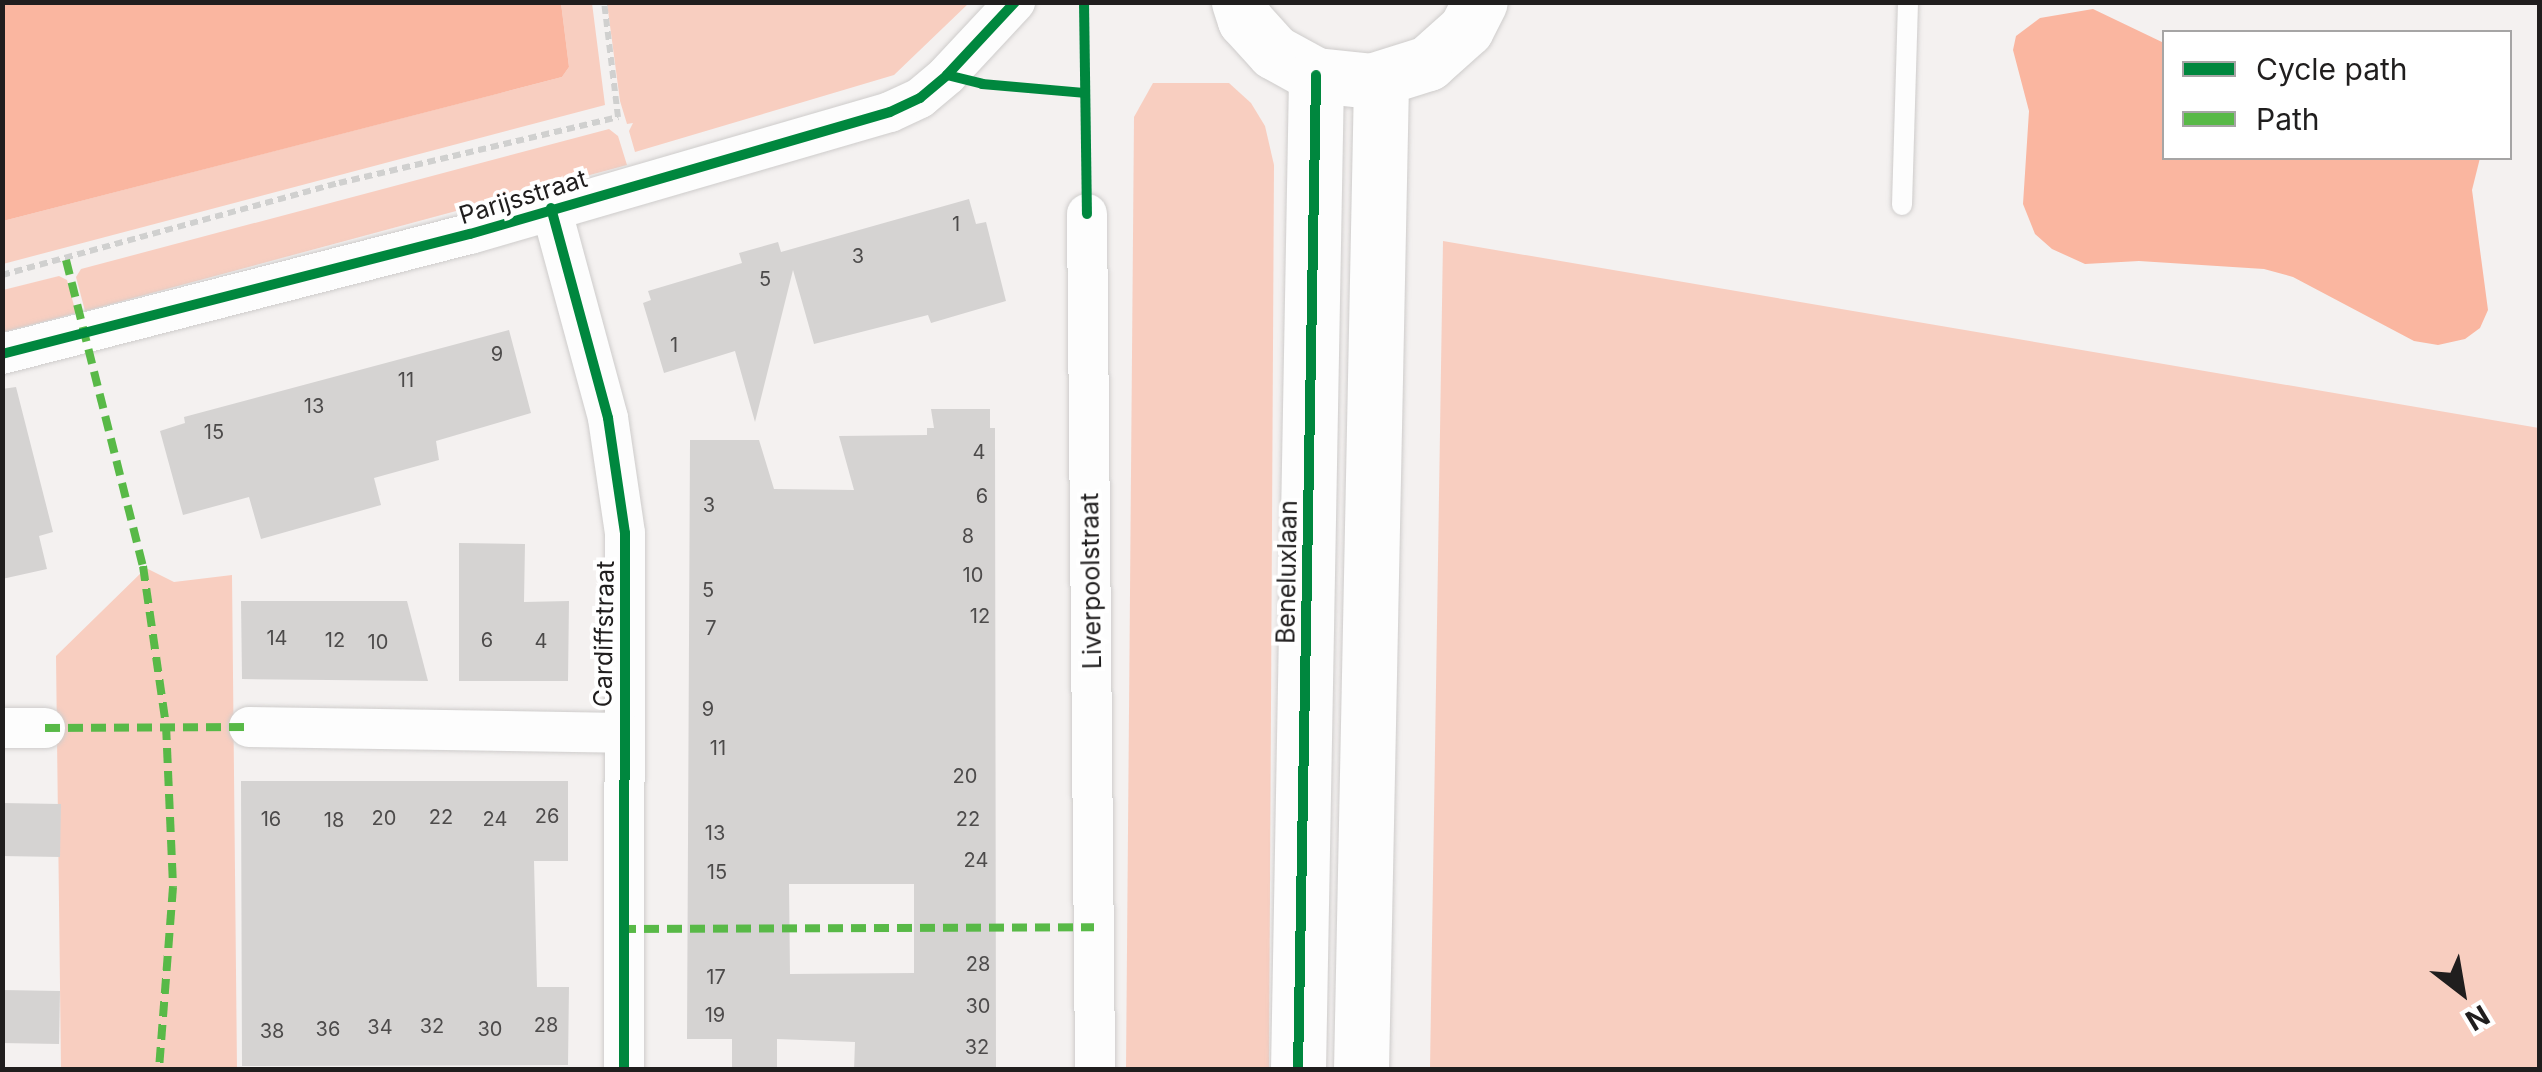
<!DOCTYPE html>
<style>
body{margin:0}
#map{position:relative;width:2542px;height:1072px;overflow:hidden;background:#f4f1f0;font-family:Inter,sans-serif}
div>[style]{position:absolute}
.green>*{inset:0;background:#f8cec0}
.water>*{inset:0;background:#fab6a0}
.building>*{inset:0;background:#d5d3d2;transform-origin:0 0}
.path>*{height:6px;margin-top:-3px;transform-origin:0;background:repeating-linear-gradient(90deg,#d0d0cf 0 8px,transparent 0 13px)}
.roads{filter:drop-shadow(0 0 2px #cecccb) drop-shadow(0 0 2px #cecccb)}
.lane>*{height:20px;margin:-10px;padding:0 10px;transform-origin:10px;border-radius:10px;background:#fdfdfd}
.street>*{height:40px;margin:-20px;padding:0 20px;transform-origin:20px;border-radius:20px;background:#fdfdfd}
.secondary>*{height:55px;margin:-27.5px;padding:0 27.5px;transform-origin:27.5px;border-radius:27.5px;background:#fdfdfd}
.quiet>*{height:8px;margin-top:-4px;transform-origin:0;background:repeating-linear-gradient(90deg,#58b947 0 15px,transparent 0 23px)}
.cycleway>*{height:10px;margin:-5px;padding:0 5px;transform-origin:5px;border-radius:5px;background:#00873e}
span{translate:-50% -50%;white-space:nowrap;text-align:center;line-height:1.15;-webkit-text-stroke:8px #fff;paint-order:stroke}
.number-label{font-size:20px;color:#4d4b4b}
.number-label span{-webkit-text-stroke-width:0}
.street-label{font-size:25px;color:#201e1e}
.frame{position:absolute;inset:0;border:5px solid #201e1e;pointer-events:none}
.legend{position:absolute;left:2162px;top:30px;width:350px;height:130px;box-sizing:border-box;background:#fff;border:2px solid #a6a5a5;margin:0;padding:12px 18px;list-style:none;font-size:30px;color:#201e1e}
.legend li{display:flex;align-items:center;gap:20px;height:50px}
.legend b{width:50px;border:2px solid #a6a5a5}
.north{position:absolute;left:2412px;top:942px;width:100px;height:100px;-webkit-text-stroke:8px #fff;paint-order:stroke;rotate:149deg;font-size:28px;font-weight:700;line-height:40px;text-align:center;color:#201e1e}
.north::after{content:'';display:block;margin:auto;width:35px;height:45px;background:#201e1e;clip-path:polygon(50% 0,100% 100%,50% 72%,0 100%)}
</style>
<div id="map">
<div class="green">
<div style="clip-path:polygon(561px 3px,592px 3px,605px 105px,3px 264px,3px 221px,562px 77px,569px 67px)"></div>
<div style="clip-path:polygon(607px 3px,607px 2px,969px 3px,894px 75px,635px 152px,629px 131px,633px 123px,627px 124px,620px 101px)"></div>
<div style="clip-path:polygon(1153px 83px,1229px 83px,1251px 103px,1265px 126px,1274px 165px,1269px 1069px,1126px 1069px,1134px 117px)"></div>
<div style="clip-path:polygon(609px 129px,618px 136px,627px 165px,85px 311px,76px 277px,81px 269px)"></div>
<div style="clip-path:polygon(1443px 241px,2539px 428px,2539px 1069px,1430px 1069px)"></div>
<div style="clip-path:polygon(59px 276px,67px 280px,76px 313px,3px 332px,3px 290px)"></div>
<div style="clip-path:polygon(146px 568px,174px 582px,232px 575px,237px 1069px,61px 1069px,56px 656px)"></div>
</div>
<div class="water">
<div style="clip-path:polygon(3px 2px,561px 3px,569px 67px,562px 77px,497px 94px,3px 221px)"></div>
<div style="clip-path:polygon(2093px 9px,2164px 43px,2164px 158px,2480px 158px,2472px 190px,2488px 310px,2480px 328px,2465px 339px,2438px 345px,2414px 341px,2293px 277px,2264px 269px,2139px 261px,2085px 264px,2052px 249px,2035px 234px,2023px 204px,2029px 111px,2013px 50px,2016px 36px,2040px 18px)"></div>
</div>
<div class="building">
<div style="clip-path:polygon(969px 199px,976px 224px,986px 222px,1006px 301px,931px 323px,928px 315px,814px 344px,793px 270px,755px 422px,735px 351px,664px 373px,643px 303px,651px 300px,648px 291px,742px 263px,739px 253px,778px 242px,781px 252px)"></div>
<div style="clip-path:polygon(509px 330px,531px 413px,436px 441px,439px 460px,374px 478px,381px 505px,261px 539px,249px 497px,183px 515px,160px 431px,185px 423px,184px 417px)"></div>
<div style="clip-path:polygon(16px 387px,53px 532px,39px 536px,47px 569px,2px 579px,2px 389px)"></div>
<div style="clip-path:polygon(evenodd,931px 409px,990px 409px,990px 428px,995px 428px,996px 1070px,854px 1070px,855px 1042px,777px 1039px,777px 1070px,732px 1070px,732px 1039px,687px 1039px,690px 440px,759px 440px,774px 489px,854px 490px,839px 436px,927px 435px,927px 428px,934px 428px,931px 409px,789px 884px,914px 884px,914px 973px,790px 974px,789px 884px)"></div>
<div style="clip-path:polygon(459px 543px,525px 544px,524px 602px,569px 601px,568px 681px,459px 681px)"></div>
<div style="clip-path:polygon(241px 601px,407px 601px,428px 681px,242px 679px)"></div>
<div style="clip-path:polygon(241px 781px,568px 781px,568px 861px,534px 861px,537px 987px,569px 987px,568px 1065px,242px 1066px)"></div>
<div style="left:2px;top:803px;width:59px;height:53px;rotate:1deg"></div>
<div style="left:2px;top:990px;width:58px;height:53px;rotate:1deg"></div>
</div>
<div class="path">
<div style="left:2px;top:275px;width:349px;rotate:-15.3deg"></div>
<div style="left:339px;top:183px;width:287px;rotate:-13.3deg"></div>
<div style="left:618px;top:117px;width:116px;rotate:-96.9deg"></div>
</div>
<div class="roads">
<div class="lane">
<div style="left:1902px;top:205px;width:203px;rotate:-88.3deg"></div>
</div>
<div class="street">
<div style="left:551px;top:208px;width:218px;rotate:74.8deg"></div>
<div style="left:608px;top:418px;width:116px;rotate:81.6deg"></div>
<div style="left:625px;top:533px;width:537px;rotate:90.11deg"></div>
<div style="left:1087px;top:214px;width:856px;rotate:89.46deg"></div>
<div style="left:2px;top:354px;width:483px;rotate:-14.4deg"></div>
<div style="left:470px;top:234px;width:437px;rotate:-16.2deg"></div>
<div style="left:890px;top:112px;width:33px;rotate:-25deg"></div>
<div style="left:920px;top:98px;width:35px;rotate:-40deg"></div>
<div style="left:947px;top:75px;width:100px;rotate:-47deg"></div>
<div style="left:249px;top:727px;width:374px;rotate:0.9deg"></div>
<div style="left:2px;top:728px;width:43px"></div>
</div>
<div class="secondary">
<div style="left:1239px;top:2px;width:19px;rotate:72deg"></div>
<div style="left:1245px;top:20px;width:43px;rotate:47.8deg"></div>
<div style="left:1274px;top:52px;width:48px;rotate:28.7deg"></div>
<div style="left:1316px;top:75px;width:55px;rotate:6.2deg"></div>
<div style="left:1371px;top:81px;width:60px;rotate:-17.5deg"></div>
<div style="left:1428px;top:63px;width:51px;rotate:-41.8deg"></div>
<div style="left:1466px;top:29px;width:30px;rotate:-63deg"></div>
<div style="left:1298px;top:1070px;width:995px;rotate:-88.96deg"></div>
<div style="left:1361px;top:1070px;width:990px;rotate:-88.84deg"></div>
</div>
</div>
<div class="quiet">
<div style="left:66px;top:260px;width:316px;rotate:75.9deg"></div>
<div style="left:143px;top:566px;width:161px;rotate:81.8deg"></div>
<div style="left:166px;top:725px;width:162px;rotate:87.5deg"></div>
<div style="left:173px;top:887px;width:184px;rotate:94.4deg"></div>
<div style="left:45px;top:728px;width:204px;rotate:-0.3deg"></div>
<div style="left:621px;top:929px;width:473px;rotate:-0.2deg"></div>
</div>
<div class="cycleway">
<div style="left:1084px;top:2px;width:212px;rotate:89.2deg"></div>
<div style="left:947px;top:75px;width:36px;rotate:14deg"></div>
<div style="left:982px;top:84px;width:102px;rotate:5deg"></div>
<div style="left:551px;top:208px;width:218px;rotate:74.8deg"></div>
<div style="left:608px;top:418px;width:116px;rotate:81.6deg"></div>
<div style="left:625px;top:533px;width:537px;rotate:90.11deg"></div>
<div style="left:2px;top:354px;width:483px;rotate:-14.4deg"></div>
<div style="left:470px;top:234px;width:437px;rotate:-16.2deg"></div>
<div style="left:890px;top:112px;width:33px;rotate:-25deg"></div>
<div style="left:920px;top:98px;width:35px;rotate:-40deg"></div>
<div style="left:947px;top:75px;width:100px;rotate:-47deg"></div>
<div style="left:1298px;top:1070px;width:995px;rotate:-88.96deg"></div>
</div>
<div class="number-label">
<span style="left:956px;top:224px">1</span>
<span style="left:858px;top:256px">3</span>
<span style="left:765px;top:279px">5</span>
<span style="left:674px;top:345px">1</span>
<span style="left:497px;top:354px">9</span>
<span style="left:406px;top:380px">11</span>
<span style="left:314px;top:406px">13</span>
<span style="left:214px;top:432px">15</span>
<span style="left:979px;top:452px">4</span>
<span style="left:982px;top:496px">6</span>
<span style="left:709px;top:505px">3</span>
<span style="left:968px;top:536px">8</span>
<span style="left:973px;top:575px">10</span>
<span style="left:708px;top:590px">5</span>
<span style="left:980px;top:616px">12</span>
<span style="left:711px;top:628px">7</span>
<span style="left:277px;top:638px">14</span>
<span style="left:335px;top:640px">12</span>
<span style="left:487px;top:640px">6</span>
<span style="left:541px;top:641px">4</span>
<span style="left:378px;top:642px">10</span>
<span style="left:708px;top:709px">9</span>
<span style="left:718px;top:748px">11</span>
<span style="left:965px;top:776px">20</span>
<span style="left:547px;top:816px">26</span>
<span style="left:441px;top:817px">22</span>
<span style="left:384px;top:818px">20</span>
<span style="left:271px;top:819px">16</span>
<span style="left:495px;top:819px">24</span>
<span style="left:968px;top:819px">22</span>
<span style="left:334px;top:820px">18</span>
<span style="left:715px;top:833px">13</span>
<span style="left:976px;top:860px">24</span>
<span style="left:717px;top:872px">15</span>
<span style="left:978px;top:964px">28</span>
<span style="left:716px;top:977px">17</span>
<span style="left:978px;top:1006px">30</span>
<span style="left:715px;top:1015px">19</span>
<span style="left:546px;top:1025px">28</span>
<span style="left:432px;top:1026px">32</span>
<span style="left:380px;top:1027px">34</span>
<span style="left:328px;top:1029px">36</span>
<span style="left:490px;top:1029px">30</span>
<span style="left:272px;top:1031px">38</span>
<span style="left:977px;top:1047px">32</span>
</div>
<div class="street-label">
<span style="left:523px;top:197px;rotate:-17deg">Parijsstraat</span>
<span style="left:1287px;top:572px;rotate:-89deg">Beneluxlaan</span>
<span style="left:1091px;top:581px;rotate:-91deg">Liverpoolstraat</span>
<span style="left:604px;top:634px;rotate:-89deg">Cardiffstraat</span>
</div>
<div class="frame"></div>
<ul class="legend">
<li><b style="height:12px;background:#00873e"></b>Cycle path</li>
<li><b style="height:12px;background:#58b947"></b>Path</li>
</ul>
<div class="north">N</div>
</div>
